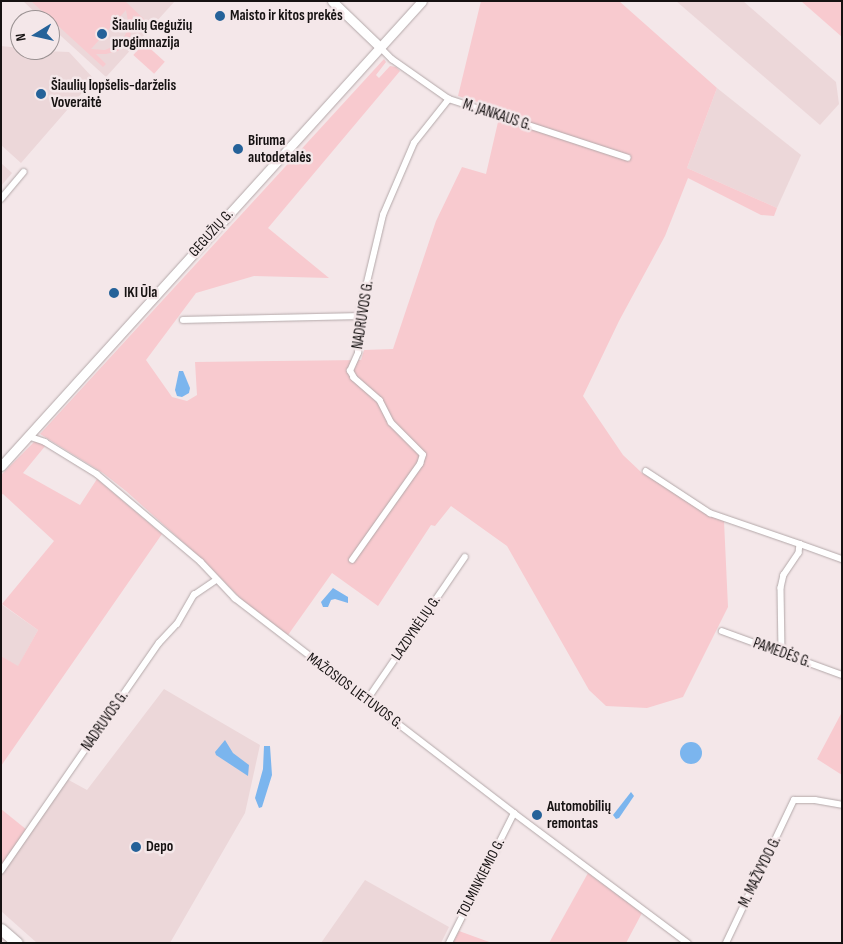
<!DOCTYPE html>
<meta charset="utf-8">
<style>
body{margin:0}
#map{position:relative;width:843px;height:944px;overflow:hidden;background:#f4e7e9;font-family:"Sofia Sans Condensed",sans-serif}
div>[style]{position:absolute}
.built>*{inset:0;background:#ecd7d9}
.green>*{inset:0;background:#f8cacf;transform-origin:0 0}
.water>*{inset:0;background:#7bb5ee}
.round{border-radius:50%}
.stream>*{height:2px;margin:-1px;padding:0 1px;transform-origin:1px;border-radius:1px;background:#7bb5ee}
.roads{filter:drop-shadow(0 0 1px #b3a8a9) drop-shadow(0 0 1px #b3a8a9)}
.street>*{height:5.5px;margin:-2.75px;padding:0 2.75px;transform-origin:2.75px;border-radius:2.75px;background:#fff}
.secondary>*{height:9px;margin:-4.5px;padding:0 4.5px;transform-origin:4.5px;border-radius:4.5px;background:#fff}
.highway>*{height:11px;margin:-5.5px;padding:0 5.5px;transform-origin:5.5px;border-radius:5.5px;background:#fff}
.dots>*{width:14px;height:14px;translate:-50% -50%;box-sizing:border-box;border:2px solid #f4e7e9;border-radius:50%}
span{translate:-50% -50%;white-space:nowrap;text-align:center;line-height:1.15;-webkit-text-stroke:5px #f4e7e9;paint-order:stroke}
.poi-label{font-size:15px;color:#161212;font-weight:700}
.left{translate:0 -50%;text-align:left}
.street-label{font-size:15px;color:#161212}
.frame{position:absolute;inset:0;border:2px solid #161212;pointer-events:none}
.north{position:absolute;left:10px;top:10px;width:50px;height:50px;box-sizing:border-box;background:#f4e7e9;border:1px solid #9b9293;border-radius:50%;rotate:261deg;font-size:14px;font-weight:700;line-height:20px;text-align:center;color:#161212}
.north::after{content:'';display:block;margin:auto;width:18px;height:22px;background:#256299;clip-path:polygon(50% 0,100% 100%,50% 72%,0 100%)}
</style>
<div id="map">
<div class="built">
<div style="clip-path:polygon(23px 1px,175px 1px,106px 77px,50px 26px,50px 20px,43px 20px)"></div>
<div style="clip-path:polygon(676px 1px,743px 1px,836px 82px,839px 104px,820px 125px)"></div>
<div style="clip-path:polygon(1px 46px,20px 48px,20px 50px,69px 52px,94px 79px,21px 163px,1px 145px)"></div>
<div style="clip-path:polygon(717px 88px,801px 155px,777px 208px,687px 168px)"></div>
<div style="clip-path:polygon(1px 163px,12px 173px,1px 186px)"></div>
<div style="clip-path:polygon(1px 604px,38px 630px,18px 667px,1px 656px)"></div>
<div style="clip-path:polygon(164px 689px,260px 745px,245px 813px,170px 943px,37px 943px,1px 911px,1px 871px,65px 778px,87px 790px)"></div>
<div style="clip-path:polygon(365px 880px,449px 927px,441px 943px,321px 943px)"></div>
</div>
<div class="green">
<div style="clip-path:polygon(evenodd,31px 1px,125px 1px,146px 21px,143px 24px,133px 15px,130px 38px,123px 46px,118px 51px,106px 54px,96px 54px,106px 64px,103px 67px,31px 1px,126px 10px,129px 27px,121px 43px,105px 50px,91px 49px,126px 10px)"></div>
<div style="clip-path:polygon(481px 1px,619px 1px,717px 88px,687px 168px,777px 208px,774px 216px,761px 215px,688px 178px,665px 236px,619px 321px,583px 396px,623px 455px,642px 473px,724px 521px,728px 607px,683px 697px,647px 708px,606px 706px,589px 690px,507px 546px,451px 506px,435px 526px,431px 525px,378px 606px,332px 573px,288px 635px,243px 601px,204px 561px,126px 491px,103px 473px,40px 434px,384px 59px,386px 62px,376px 75px,379px 78px,390px 66px,396px 67px,400px 71px,268px 228px,329px 278px,254px 276px,196px 293px,146px 360px,172px 397px,187px 401px,197px 395px,195px 362px,361px 360px,364px 350px,393px 349px,436px 221px,462px 167px,486px 174px,501px 109px,458px 96px)"></div>
<div style="clip-path:polygon(801px 1px,842px 1px,842px 37px)"></div>
<div style="left:144px;top:43px;width:28px;height:16px;rotate:42deg"></div>
<div style="clip-path:polygon(35px 441px,46px 445px,23px 473px,80px 505px,97px 479px,162px 534px,1px 766px,1px 656px,18px 666px,38px 630px,2px 604px,54px 541px,3px 494px,1px 495px,1px 475px)"></div>
<div style="clip-path:polygon(842px 712px,842px 775px,817px 759px)"></div>
<div style="clip-path:polygon(1px 809px,27px 830px,1px 866px)"></div>
<div style="clip-path:polygon(588px 873px,642px 913px,626px 943px,549px 943px)"></div>
<div style="clip-path:polygon(459px 931px,492px 943px,453px 943px)"></div>
</div>
<div class="water">
<div style="clip-path:polygon(179px 371px,183px 371px,190px 388px,189px 393px,182px 397px,177px 396px,175px 390px)"></div>
<div style="clip-path:polygon(333px 588px,348px 597px,348px 603px,335px 599px,331px 600px,328px 607px,323px 607px,321px 602px)"></div>
<div style="clip-path:polygon(225px 740px,233px 753px,249px 765px,248px 776px,216px 755px,215px 752px)"></div>
<div class="round" style="left:680px;top:742px;width:22px;height:22px"></div>
<div style="clip-path:polygon(264px 746px,270px 746px,272px 775px,262px 807px,259px 808px,255px 798px,263px 769px)"></div>
<div style="clip-path:polygon(631px 792px,634px 796px,619px 818px,616px 819px,613px 815px)"></div>
</div>
<div class="stream">
<div style="left:842px;top:82px;width:15px;rotate:90deg"></div>
</div>
<div class="roads">
<div class="street">
<div style="left:380px;top:47px;width:17px;rotate:45deg"></div>
<div style="left:392px;top:59px;width:70px;rotate:35.1deg"></div>
<div style="left:449px;top:99px;width:188px;rotate:18.2deg"></div>
<div style="left:1px;top:199px;width:35px;rotate:-50deg"></div>
<div style="left:183px;top:320px;width:176px;rotate:-1.3deg"></div>
<div style="left:28px;top:436px;width:18px;rotate:19deg"></div>
<div style="left:45px;top:442px;width:61px;rotate:31.6deg"></div>
<div style="left:97px;top:474px;width:136px;rotate:40.2deg"></div>
<div style="left:201px;top:562px;width:50px;rotate:46.6deg"></div>
<div style="left:235px;top:598px;width:352px;rotate:37.6deg"></div>
<div style="left:514px;top:813px;width:217px;rotate:36.8deg"></div>
<div style="left:646px;top:471px;width:77px;rotate:33.3deg"></div>
<div style="left:710px;top:513px;width:95px;rotate:19deg"></div>
<div style="left:800px;top:544px;width:9px;rotate:96deg"></div>
<div style="left:799px;top:553px;width:27px;rotate:124deg"></div>
<div style="left:784px;top:575px;width:13px;rotate:103deg"></div>
<div style="left:781px;top:588px;width:64px;rotate:89.1deg"></div>
<div style="left:800px;top:544px;width:45px;rotate:19.7deg"></div>
<div style="left:352px;top:560px;width:118px;rotate:-54.7deg"></div>
<div style="left:420px;top:464px;width:9px;rotate:-72deg"></div>
<div style="left:423px;top:455px;width:45px;rotate:-135deg"></div>
<div style="left:391px;top:423px;width:25px;rotate:-117deg"></div>
<div style="left:380px;top:401px;width:35px;rotate:-139deg"></div>
<div style="left:354px;top:378px;width:8px;rotate:-120deg"></div>
<div style="left:350px;top:371px;width:20px;rotate:-66deg"></div>
<div style="left:358px;top:353px;width:37px;rotate:-88deg"></div>
<div style="left:359px;top:316px;width:104px;rotate:-76.6deg"></div>
<div style="left:383px;top:215px;width:78px;rotate:-66.7deg"></div>
<div style="left:414px;top:143px;width:56px;rotate:-51.5deg"></div>
<div style="left:722px;top:631px;width:128px;rotate:20.1deg"></div>
<div style="left:367px;top:700px;width:173px;rotate:-55.6deg"></div>
<div style="left:1px;top:871px;width:277px;rotate:-55.3deg"></div>
<div style="left:159px;top:643px;width:26px;rotate:-47deg"></div>
<div style="left:177px;top:624px;width:34px;rotate:-60deg"></div>
<div style="left:194px;top:595px;width:27px;rotate:-34deg"></div>
<div style="left:449px;top:943px;width:145px;rotate:-63.4deg"></div>
<div style="left:726px;top:943px;width:158px;rotate:-64.6deg"></div>
<div style="left:794px;top:800px;width:21px"></div>
<div style="left:815px;top:800px;width:27px;rotate:10deg"></div>
</div>
<div class="secondary">
<div style="left:332px;top:1px;width:66px;rotate:43.8deg"></div>
<div style="left:1px;top:466px;width:627px;rotate:-47.84deg"></div>
</div>
<div class="highway">
<div style="left:1px;top:929px;width:21px;rotate:41deg"></div>
</div>
</div>
<div class="dots">
<div style="left:220px;top:16px;background:#256299"></div>
<div style="left:102px;top:34px;background:#256299"></div>
<div style="left:41px;top:94px;background:#256299"></div>
<div style="left:238px;top:149px;background:#256299"></div>
<div style="left:114px;top:293px;background:#256299"></div>
<div style="left:537px;top:815px;background:#256299"></div>
<div style="left:136px;top:847px;background:#256299"></div>
</div>
<div class="poi-label">
<span class="left" style="left:230px;top:16px">Maisto ir kitos prekės</span>
<span class="left" style="left:112px;top:34px">Šiaulių Gegužių<br>progimnazija</span>
<span class="left" style="left:51px;top:94px">Šiaulių lopšelis-darželis<br>Voveraitė</span>
<span class="left" style="left:248px;top:149px">Biruma<br>autodetalės</span>
<span class="left" style="left:124px;top:293px">IKI Ūla</span>
<span class="left" style="left:547px;top:815px">Automobilių<br>remontas</span>
<span class="left" style="left:146px;top:847px">Depo</span>
</div>
<div class="street-label">
<span style="left:497px;top:115px;rotate:18deg">M. JANKAUS G.</span>
<span style="left:211px;top:233px;rotate:-48deg">GEGUŽIŲ G.</span>
<span style="left:363px;top:315px;rotate:-81deg">NADRUVOS G.</span>
<span style="left:416px;top:628px;rotate:-56deg">LAZDYNĖLIŲ G.</span>
<span style="left:782px;top:653px;rotate:20deg">PAMEDĖS G.</span>
<span style="left:355px;top:691px;rotate:37deg">MAŽOSIOS LIETUVOS G.</span>
<span style="left:105px;top:721px;rotate:-55deg">NADRUVOS G.</span>
<span style="left:760px;top:872px;rotate:-64deg">M. MAŽVYDO G.</span>
<span style="left:481px;top:878px;rotate:-63deg">TOLMINKIEMIO G.</span>
</div>
<div class="frame"></div>
<div class="north">N</div>
</div>
